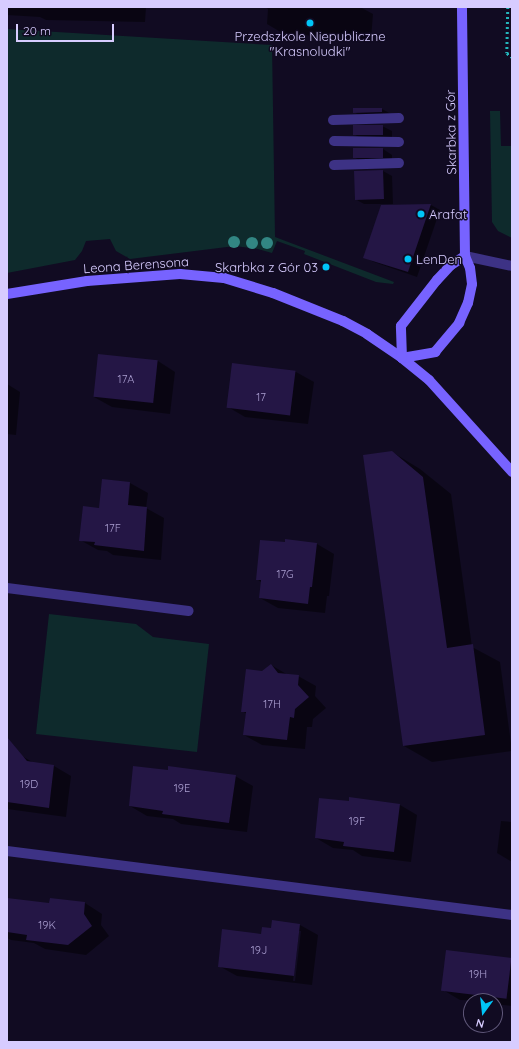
<!DOCTYPE html>
<meta charset="utf-8">
<style>
body{margin:0}
#map{position:relative;width:519px;height:1049px;overflow:hidden;background:#110b22;font-family:Quicksand,sans-serif}
div>[style]{position:absolute}
.green>*{inset:0;background:#0e2a2c}
.shadow>*{inset:0;background:#0007}
.building>*{inset:0;background:#241645;transform-origin:0 0}
.path>*{height:2.5px;margin-top:-1.25px;transform-origin:0;background:repeating-linear-gradient(90deg,#23b6bc 0 2px,transparent 0 5px)}
.lane>*{height:10px;margin:-5px;padding:0 5px;transform-origin:5px;border-radius:5px;background:#3d3285}
.secondary>*{height:10px;margin:-5px;padding:0 5px;transform-origin:5px;border-radius:5px;background:#7763ff}
.trees>*{width:12px;height:12px;margin:-6px;border-radius:50%;background:#328683}
.dots>*{width:11px;height:11px;translate:-50% -50%;box-sizing:border-box;border:2px solid #110b22;border-radius:50%}
span{translate:-50% -50%;white-space:nowrap;text-align:center;line-height:1.15;-webkit-text-stroke:3px #110b22;paint-order:stroke}
.number-label{font-size:11px;color:#aa9ed0}
.number-label span{-webkit-text-stroke-width:0}
.poi-label{font-size:13px;color:#d7ccff}
.left{translate:0 -50%;text-align:left}
.right{translate:-100% -50%;text-align:right}
.street-label{font-size:13px;color:#d7ccff}
.frame{position:absolute;inset:0;border:8px solid #d7ccff;pointer-events:none}
.north{position:absolute;left:463px;top:993px;width:40px;height:40px;box-sizing:border-box;background:#110b22;border:1px solid #60587a;border-radius:50%;rotate:195deg;font-size:11px;font-weight:700;line-height:16px;text-align:center;color:#d7ccff}
.north::after{content:'';display:block;margin:auto;width:14px;height:18px;background:#00c5f7;clip-path:polygon(50% 0,100% 100%,50% 72%,0 100%)}
.scale{position:absolute;left:16px;top:24px;width:98px;height:18px;box-sizing:border-box;border:2px solid #d7ccff;border-top:0;padding-left:5px;font-size:12px;line-height:14px;white-space:nowrap;color:#d7ccff;-webkit-text-stroke:3px #110b22;paint-order:stroke}
</style>
<div id="map">
<div class="green">
<div style="clip-path:polygon(7px 29px,272px 45px,275px 237px,394px 282px,393px 284px,376px 282px,304px 254px,305px 251px,277px 241px,272px 253px,258px 249px,235px 246px,130px 259px,116px 251px,110px 239px,86px 241px,82px 251px,75px 260px,7px 273px)"></div>
<div style="clip-path:polygon(490px 111px,500px 111px,501px 146px,512px 146px,512px 238px,498px 231px,492px 222px)"></div>
<div style="clip-path:polygon(49px 614px,136px 624px,153px 637px,209px 644px,197px 752px,36px 734px)"></div>
</div>
<div class="shadow">
<div style="clip-path:polygon(7px 7px,146px 7px,145px 22px,46px 20px,40px 17px,7px 15px)"></div>
<div style="clip-path:polygon(265px 7px,360px 7px,373px 14px,371px 39px,284px 34px,267px 24px,268px 9px)"></div>
<div style="clip-path:polygon(354px 109px,382px 109px,391px 114px,363px 118px,354px 112px)"></div>
<div style="clip-path:polygon(382px 126px,392px 131px,392px 140px,363px 140px,354px 134px)"></div>
<div style="clip-path:polygon(383px 149px,392px 155px,392px 162px,364px 163px,354px 157px)"></div>
<div style="clip-path:polygon(383px 171px,392px 176px,393px 204px,364px 204px,355px 199px,355px 172px)"></div>
<div style="clip-path:polygon(431px 205px,440px 210px,417px 277px,374px 262px,364px 257px,382px 206px)"></div>
<div style="clip-path:polygon(158px 361px,175px 372px,170px 414px,112px 407px,94px 397px)"></div>
<div style="clip-path:polygon(233px 364px,296px 372px,314px 382px,308px 424px,245px 417px,228px 407px)"></div>
<div style="clip-path:polygon(7px 384px,20px 392px,16px 435px,7px 434px)"></div>
<div style="clip-path:polygon(392px 452px,420px 469px,451px 494px,472px 647px,500px 662px,512px 751px,432px 762px,404px 746px)"></div>
<div style="clip-path:polygon(103px 480px,130px 483px,148px 493px,146px 508px,164px 518px,161px 560px,113px 555px,107px 551px,98px 550px,80px 540px,100px 509px)"></div>
<div style="clip-path:polygon(317px 544px,334px 554px,329px 596px,327px 596px,325px 613px,278px 608px,260px 598px,262px 583px,257px 579px)"></div>
<div style="clip-path:polygon(271px 665px,288px 675px,298px 676px,316px 686px,315px 696px,326px 708px,313px 719px,312px 727px,307px 727px,305px 749px,262px 745px,244px 735px,247px 714px,242px 711px,262px 672px)"></div>
<div style="clip-path:polygon(7px 755px,20px 755px,36px 764px,54px 766px,71px 776px,66px 817px,7px 809px)"></div>
<div style="clip-path:polygon(169px 771px,235px 776px,253px 786px,247px 832px,181px 824px,173px 819px,147px 816px,130px 806px)"></div>
<div style="clip-path:polygon(349px 802px,400px 805px,417px 815px,411px 862px,362px 856px,353px 850px,333px 848px,316px 838px)"></div>
<div style="clip-path:polygon(501px 821px,512px 822px,512px 862px,497px 853px)"></div>
<div style="clip-path:polygon(7px 899px,50px 904px,85px 903px,102px 914px,101px 925px,109px 936px,86px 955px,45px 949px,34px 943px,11px 940px,7px 938px)"></div>
<div style="clip-path:polygon(evenodd,273px 921px,300px 925px,318px 935px,312px 985px,237px 976px,219px 966px,272px 929px,273px 921px,299px 931px,301px 931px,295px 981px,293px 981px,299px 931px)"></div>
<div style="clip-path:polygon(512px 959px,512px 1006px,495px 1004px,495px 1001px,460px 1000px,443px 990px)"></div>
</div>
<div class="building">
<div style="clip-path:polygon(353px 108px,382px 108px,382px 112px,353px 113px)"></div>
<div style="left:383px;top:125px;width:10px;height:30px;rotate:90deg"></div>
<div style="left:353px;top:148px;width:30px;height:10px"></div>
<div style="left:383px;top:170px;width:29px;height:29px;rotate:88deg"></div>
<div style="clip-path:polygon(431px 204px,408px 272px,363px 258px,381px 205px)"></div>
<div style="left:98px;top:354px;width:60px;height:43px;rotate:6deg"></div>
<div style="left:232px;top:363px;width:64px;height:45px;rotate:7deg"></div>
<div style="clip-path:polygon(392px 451px,423px 477px,447px 648px,473px 644px,485px 735px,403px 746px,363px 455px)"></div>
<div style="clip-path:polygon(102px 479px,130px 482px,128px 505px,147px 507px,144px 551px,94px 545px,95px 542px,79px 541px,83px 506px,99px 508px)"></div>
<div style="clip-path:polygon(285px 539px,317px 543px,312px 587px,310px 587px,308px 604px,259px 598px,261px 580px,256px 580px,260px 540px,285px 542px)"></div>
<div style="clip-path:polygon(271px 664px,278px 673px,299px 675px,298px 685px,309px 697px,295px 709px,294px 718px,290px 717px,287px 740px,243px 735px,246px 712px,241px 712px,246px 669px,262px 671px)"></div>
<div style="clip-path:polygon(7px 737px,27px 761px,54px 765px,49px 808px,7px 802px)"></div>
<div style="clip-path:polygon(133px 766px,168px 770px,168px 766px,236px 775px,229px 823px,162px 814px,163px 811px,129px 806px)"></div>
<div style="clip-path:polygon(349px 797px,400px 804px,394px 852px,343px 846px,344px 842px,315px 838px,319px 798px,349px 801px)"></div>
<div style="clip-path:polygon(7px 898px,49px 903px,50px 898px,85px 902px,84px 914px,92px 926px,68px 945px,26px 940px,27px 935px,7px 932px)"></div>
<div style="clip-path:polygon(272px 920px,300px 924px,294px 976px,218px 967px,222px 929px,261px 934px,262px 927px,271px 928px)"></div>
<div style="left:446px;top:950px;width:66px;height:41px;rotate:7deg"></div>
</div>
<div class="path">
<div style="left:508px;top:7px;width:46px;rotate:91.2deg"></div>
<div style="left:507px;top:53px;width:6px;rotate:39deg"></div>
</div>
<div class="lane">
<div style="left:333px;top:120px;width:66px;rotate:-1.7deg"></div>
<div style="left:334px;top:141px;width:65px;rotate:0.9deg"></div>
<div style="left:334px;top:165px;width:65px;rotate:-1.8deg"></div>
<div style="left:465px;top:256px;width:48px;rotate:12deg"></div>
<div style="left:7px;top:588px;width:183px;rotate:7.2deg"></div>
<div style="left:7px;top:851px;width:509px;rotate:7.22deg"></div>
</div>
<div class="secondary">
<div style="left:7px;top:294px;width:81px;rotate:-9.2deg"></div>
<div style="left:87px;top:281px;width:93px;rotate:-4.3deg"></div>
<div style="left:180px;top:274px;width:44px;rotate:5.2deg"></div>
<div style="left:224px;top:278px;width:51px;rotate:17deg"></div>
<div style="left:273px;top:293px;width:75px;rotate:21.8deg"></div>
<div style="left:343px;top:321px;width:27px;rotate:28deg"></div>
<div style="left:367px;top:334px;width:42px;rotate:34.4deg"></div>
<div style="left:402px;top:358px;width:35px;rotate:39deg"></div>
<div style="left:429px;top:380px;width:124px;rotate:47.9deg"></div>
<div style="left:402px;top:358px;width:34px;rotate:-10deg"></div>
<div style="left:435px;top:352px;width:38px;rotate:-50deg"></div>
<div style="left:459px;top:323px;width:22px;rotate:-66deg"></div>
<div style="left:468px;top:303px;width:19px;rotate:-78deg"></div>
<div style="left:472px;top:284px;width:16px;rotate:-97deg"></div>
<div style="left:470px;top:268px;width:13px;rotate:-113deg"></div>
<div style="left:465px;top:256px;width:249px;rotate:-90.7deg"></div>
<div style="left:402px;top:358px;width:32px;rotate:-92deg"></div>
<div style="left:401px;top:326px;width:58px;rotate:-52deg"></div>
<div style="left:437px;top:280px;width:21px;rotate:-47deg"></div>
<div style="left:451px;top:265px;width:17px;rotate:-33deg"></div>
</div>
<div class="trees">
<div style="left:234px;top:242px"></div>
<div style="left:252px;top:243px"></div>
<div style="left:267px;top:243px"></div>
</div>
<div class="dots">
<div style="left:310px;top:23px;background:#00c5f7"></div>
<div style="left:421px;top:214px;background:#00c5f7"></div>
<div style="left:408px;top:259px;background:#00c5f7"></div>
<div style="left:326px;top:267px;background:#00c5f7"></div>
</div>
<div class="number-label">
<span style="left:126px;top:379px">17A</span>
<span style="left:261px;top:397px">17</span>
<span style="left:113px;top:528px">17F</span>
<span style="left:285px;top:574px">17G</span>
<span style="left:272px;top:704px">17H</span>
<span style="left:29px;top:784px">19D</span>
<span style="left:182px;top:788px">19E</span>
<span style="left:357px;top:821px">19F</span>
<span style="left:47px;top:925px">19K</span>
<span style="left:259px;top:950px">19J</span>
<span style="left:478px;top:974px">19H</span>
</div>
<div class="poi-label">
<span style="left:310px;top:44px">Przedszkole Niepubliczne<br>"Krasnoludki"</span>
<span class="left" style="left:429px;top:214px">Arafat</span>
<span class="left" style="left:416px;top:259px">LenDen</span>
<span class="right" style="left:318px;top:267px">Skarbka z Gór 03</span>
</div>
<div class="street-label">
<span style="left:451px;top:132px;rotate:-91deg">Skarbka z Gór</span>
<span style="left:136px;top:265px;rotate:-4deg">Leona Berensona</span>
</div>
<div class="frame"></div>
<div class="north">N</div>
<div class="scale">20 m</div>
</div>
